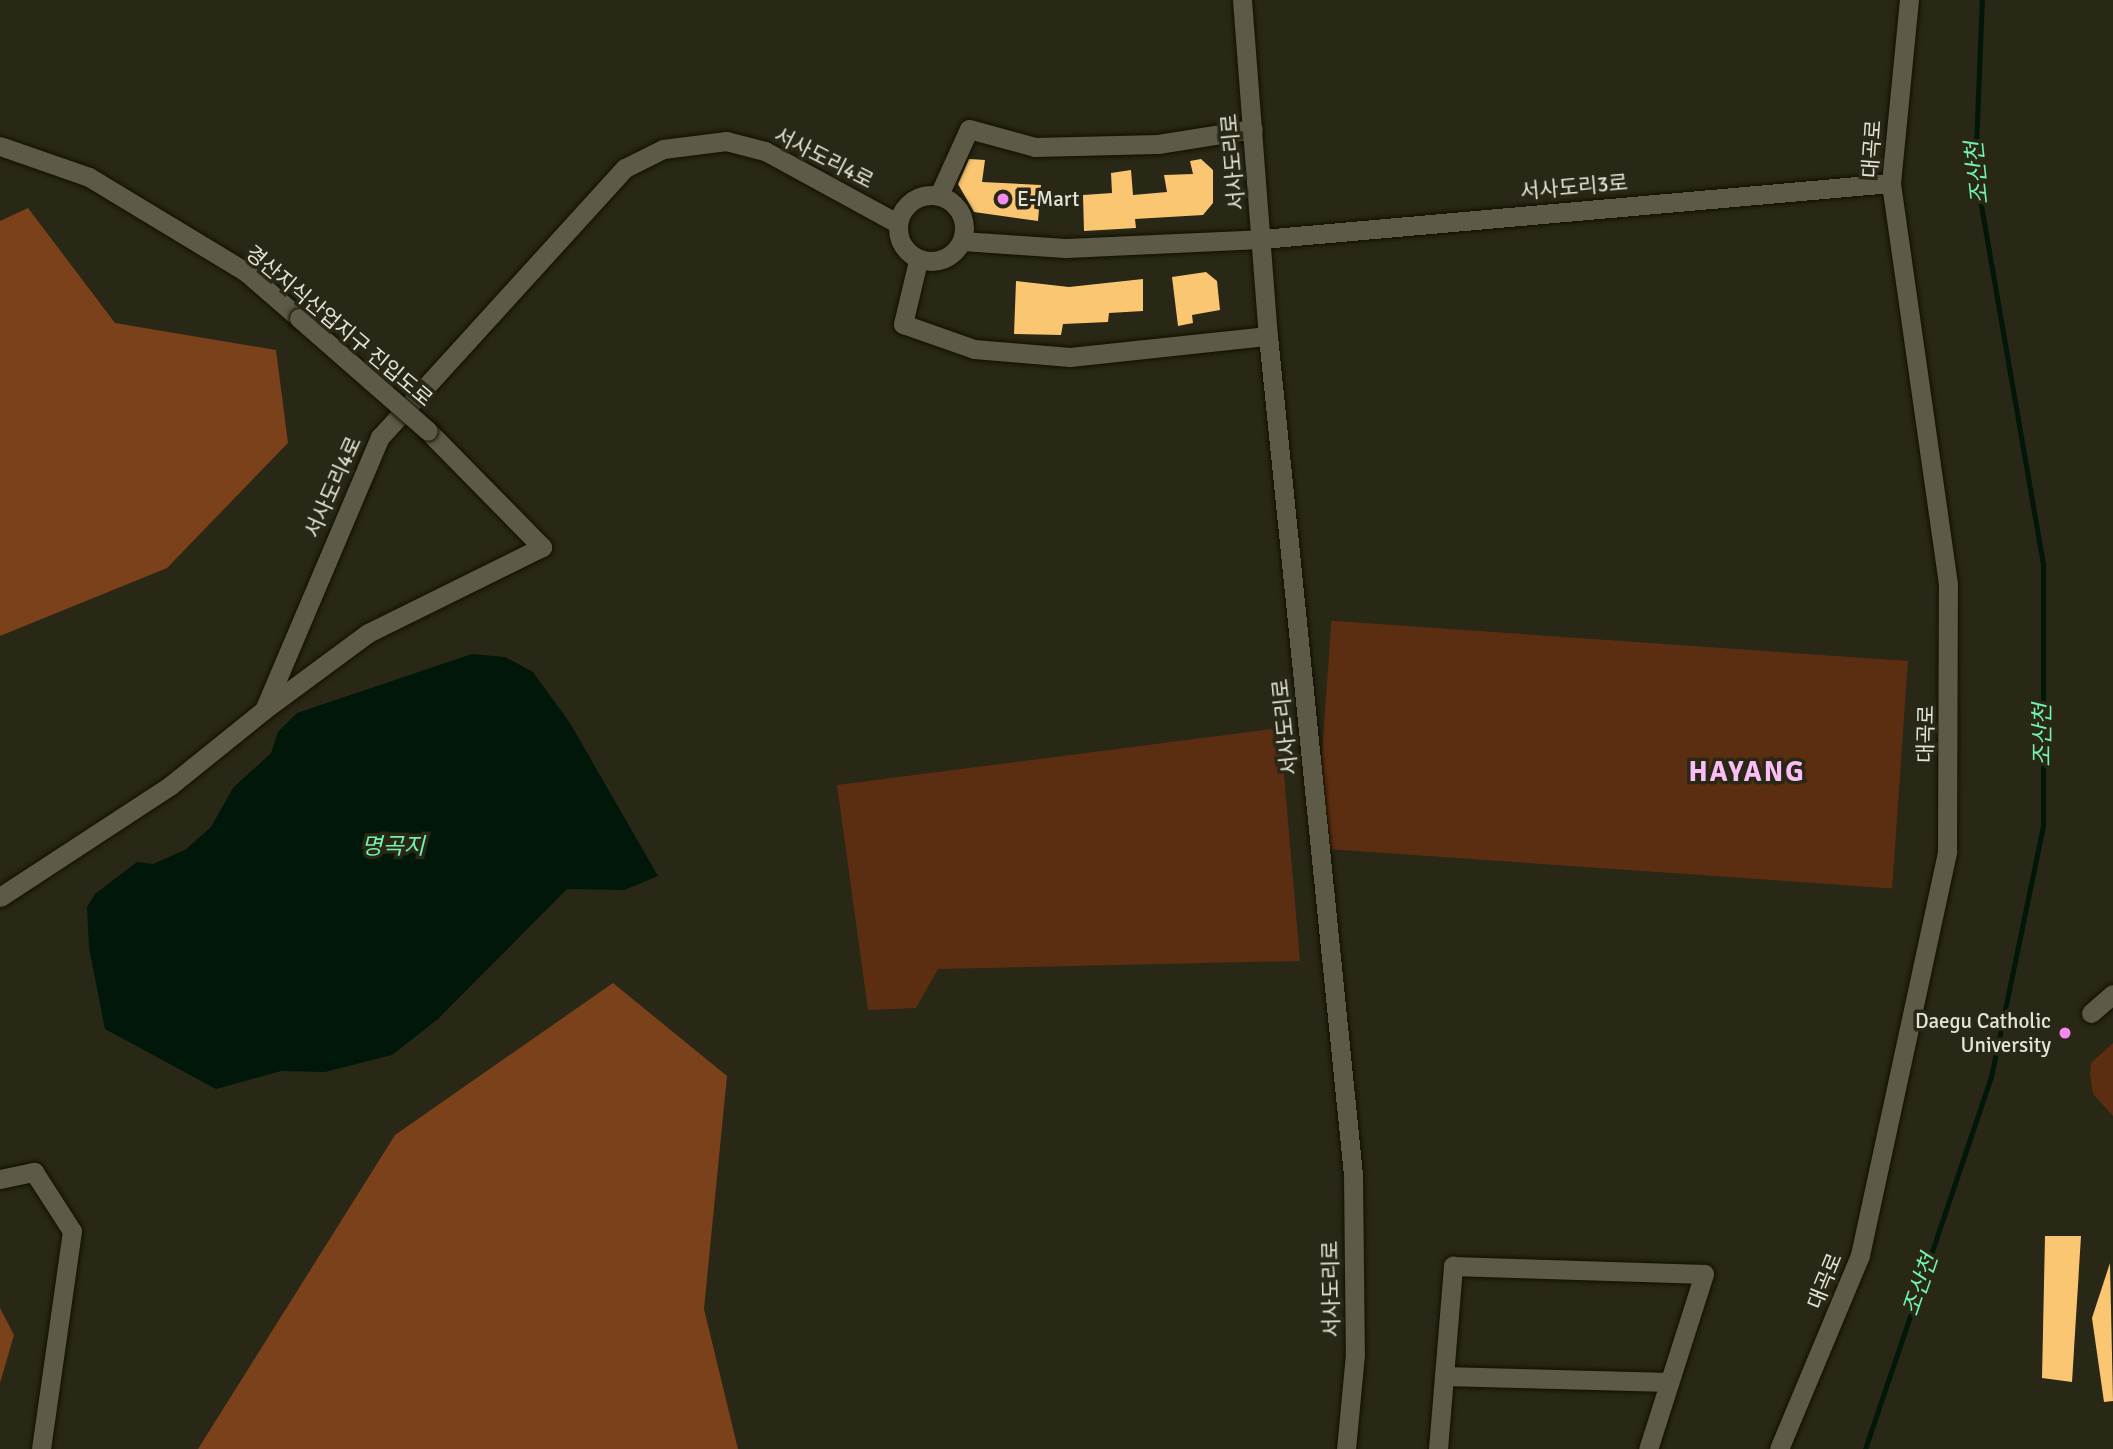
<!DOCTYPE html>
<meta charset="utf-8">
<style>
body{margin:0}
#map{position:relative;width:2113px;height:1449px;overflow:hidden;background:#292715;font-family:Signika,"Noto Sans KR",sans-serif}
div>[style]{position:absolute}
.green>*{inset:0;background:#5c2e11;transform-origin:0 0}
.forest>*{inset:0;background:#7b411b}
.water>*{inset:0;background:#001709}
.stream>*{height:5px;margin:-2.5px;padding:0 2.5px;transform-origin:2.5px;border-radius:2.5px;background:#001709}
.building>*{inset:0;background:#fbc672}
.roads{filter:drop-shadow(0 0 2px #121001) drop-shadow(0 0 2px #121001)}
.minor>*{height:19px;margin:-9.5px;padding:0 9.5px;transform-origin:9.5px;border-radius:9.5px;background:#5d5b47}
.minor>.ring{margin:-9.5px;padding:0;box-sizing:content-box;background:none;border:19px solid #5d5b47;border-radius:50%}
.bridges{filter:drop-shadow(0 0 2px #121001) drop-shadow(0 0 2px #121001)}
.minor-bridge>*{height:19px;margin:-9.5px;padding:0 9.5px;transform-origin:9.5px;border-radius:9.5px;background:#5d5b47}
.dots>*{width:19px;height:19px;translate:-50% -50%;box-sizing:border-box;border:4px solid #292715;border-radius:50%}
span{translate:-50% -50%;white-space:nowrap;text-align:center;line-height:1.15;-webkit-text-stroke:7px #292715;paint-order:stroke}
.street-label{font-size:21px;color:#e3e3d7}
.poi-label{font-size:21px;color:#e3e3d7}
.left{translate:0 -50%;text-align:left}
.right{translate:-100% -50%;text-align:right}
.water-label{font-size:23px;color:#72f2ae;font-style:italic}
.district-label{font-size:28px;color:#fabdf4;font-weight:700;letter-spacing:2px}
</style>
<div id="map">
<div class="green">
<div style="left:1908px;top:661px;width:228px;height:578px;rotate:94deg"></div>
<div style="clip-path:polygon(1280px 728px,1300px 961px,938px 969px,916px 1008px,868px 1010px,837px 785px)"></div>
<div style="clip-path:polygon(2113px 1043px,2113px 1116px,2093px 1094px,2090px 1074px,2091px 1063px)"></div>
</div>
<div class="forest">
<div style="clip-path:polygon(28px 208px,115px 323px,276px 350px,288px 443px,167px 568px,0 636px,0 221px)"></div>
<div style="clip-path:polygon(613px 983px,727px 1076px,704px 1309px,738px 1449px,198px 1449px,395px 1135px)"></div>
<div style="clip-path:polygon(0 1308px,14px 1335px,0 1383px)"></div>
</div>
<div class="water">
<div style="clip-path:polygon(472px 654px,505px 657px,533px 672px,570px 723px,658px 876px,624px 890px,567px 889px,438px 1019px,392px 1055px,325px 1072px,281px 1071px,216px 1089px,105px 1029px,89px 948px,87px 907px,95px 894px,137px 862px,153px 864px,185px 850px,211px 827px,233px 788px,271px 753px,278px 732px,297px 713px)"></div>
</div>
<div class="stream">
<div style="left:1865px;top:1449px;width:393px;rotate:-71.3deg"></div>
<div style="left:1991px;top:1077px;width:257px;rotate:-78.3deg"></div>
<div style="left:2043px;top:825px;width:261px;rotate:-90deg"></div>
<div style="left:2043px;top:564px;width:399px;rotate:-99.8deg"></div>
<div style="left:1975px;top:171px;width:171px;rotate:-87.7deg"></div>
</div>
<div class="building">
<div style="clip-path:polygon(969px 159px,985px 160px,982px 182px,1041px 185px,1038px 221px,974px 212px,958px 184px)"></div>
<div style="clip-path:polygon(1201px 159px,1213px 170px,1213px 203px,1203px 215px,1135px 219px,1136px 228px,1084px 231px,1083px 195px,1112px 193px,1111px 173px,1131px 170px,1133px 195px,1167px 192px,1164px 175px,1193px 174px,1190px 161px)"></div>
<div style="clip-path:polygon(1206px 272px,1217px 281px,1220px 310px,1192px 315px,1193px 323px,1178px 326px,1172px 277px)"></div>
<div style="clip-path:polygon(1143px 279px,1143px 311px,1109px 313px,1108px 322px,1063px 324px,1061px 335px,1014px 334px,1016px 281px,1069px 287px)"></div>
<div style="clip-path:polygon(2045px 1236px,2081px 1236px,2072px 1382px,2042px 1378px)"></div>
<div style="clip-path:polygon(2110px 1263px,2113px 1401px,2104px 1402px,2092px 1318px)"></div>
</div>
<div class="roads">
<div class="minor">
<div style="left:1242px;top:0;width:337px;rotate:85.6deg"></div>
<div style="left:1268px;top:336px;width:842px;rotate:84.21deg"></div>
<div style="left:1353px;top:1174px;width:180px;rotate:89.4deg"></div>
<div style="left:1355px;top:1354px;width:95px;rotate:95.4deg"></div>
<div style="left:0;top:146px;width:94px;rotate:19.2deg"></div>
<div style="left:89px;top:177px;width:184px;rotate:31.2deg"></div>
<div style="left:246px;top:272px;width:70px;rotate:41deg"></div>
<div class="ring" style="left:898px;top:195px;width:47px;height:47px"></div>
<div style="left:939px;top:195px;width:72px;rotate:-65.6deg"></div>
<div style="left:969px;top:129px;width:68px;rotate:15.3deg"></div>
<div style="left:1035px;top:147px;width:123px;rotate:-1.4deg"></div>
<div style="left:1158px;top:144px;width:96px;rotate:-9deg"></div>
<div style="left:962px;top:241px;width:103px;rotate:3.9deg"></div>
<div style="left:1065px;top:248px;width:197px;rotate:-2.6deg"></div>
<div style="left:1262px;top:239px;width:631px;rotate:-5.09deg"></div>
<div style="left:918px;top:261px;width:65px;rotate:103.4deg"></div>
<div style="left:903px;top:324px;width:75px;rotate:19.4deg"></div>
<div style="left:974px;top:349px;width:96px;rotate:4.8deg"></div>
<div style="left:1070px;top:357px;width:199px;rotate:-6.1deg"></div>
<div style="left:428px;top:431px;width:163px;rotate:45.5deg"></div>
<div style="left:542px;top:547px;width:194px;rotate:153.7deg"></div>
<div style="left:368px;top:633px;width:129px;rotate:143.5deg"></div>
<div style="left:264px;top:710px;width:297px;rotate:-67deg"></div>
<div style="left:380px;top:437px;width:364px;rotate:-47.7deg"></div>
<div style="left:625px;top:168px;width:42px;rotate:-26.6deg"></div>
<div style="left:663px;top:149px;width:64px;rotate:-7.2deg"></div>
<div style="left:726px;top:141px;width:40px;rotate:14.4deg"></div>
<div style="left:765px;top:151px;width:150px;rotate:28.6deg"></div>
<div style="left:0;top:897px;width:204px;rotate:-33.2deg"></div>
<div style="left:171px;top:785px;width:119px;rotate:-38.9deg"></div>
<div style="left:2091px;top:1013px;width:29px;rotate:-41deg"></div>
<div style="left:0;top:1179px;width:35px;rotate:-12deg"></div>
<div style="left:34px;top:1172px;width:70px;rotate:57.2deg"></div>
<div style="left:72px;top:1231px;width:220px;rotate:98.1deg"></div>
<div style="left:1444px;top:1376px;width:225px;rotate:1.5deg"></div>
<div style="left:1438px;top:1449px;width:184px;rotate:-85.3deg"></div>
<div style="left:1453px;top:1266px;width:251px;rotate:1.8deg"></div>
<div style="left:1704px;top:1274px;width:184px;rotate:107.7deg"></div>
<div style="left:1779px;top:1449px;width:210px;rotate:-67.3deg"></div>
<div style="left:1860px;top:1255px;width:413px;rotate:-77.8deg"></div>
<div style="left:1947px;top:851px;width:267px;rotate:-89.8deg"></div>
<div style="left:1948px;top:584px;width:405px;rotate:-98.1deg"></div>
<div style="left:1891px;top:183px;width:184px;rotate:-84.4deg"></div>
</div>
</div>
<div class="bridges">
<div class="minor-bridge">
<div style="left:299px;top:318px;width:171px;rotate:41.2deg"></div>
</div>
</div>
<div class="dots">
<div style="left:1003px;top:199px;background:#f689ee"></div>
<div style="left:2065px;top:1033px;background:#f689ee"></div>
</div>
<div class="street-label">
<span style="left:1872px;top:149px;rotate:-86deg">대곡로</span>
<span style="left:824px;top:158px;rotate:27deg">서사도리4로</span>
<span style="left:1233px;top:162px;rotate:-95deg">서사도리로</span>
<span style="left:1574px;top:187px;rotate:-5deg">서사도리3로</span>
<span style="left:339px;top:326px;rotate:40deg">경산지식산업지구 진입도로</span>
<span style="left:333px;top:487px;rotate:-66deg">서사도리4로</span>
<span style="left:1285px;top:727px;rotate:-96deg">서사도리로</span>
<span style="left:1926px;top:734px;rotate:-89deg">대곡로</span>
<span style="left:1825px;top:1281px;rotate:-68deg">대곡로</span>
<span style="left:1331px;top:1289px;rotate:-91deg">서사도리로</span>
</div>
<div class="poi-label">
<span class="left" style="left:1017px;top:199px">E-Mart</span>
<span class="right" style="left:2051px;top:1033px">Daegu Catholic<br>University</span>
</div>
<div class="water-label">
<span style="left:1978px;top:173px;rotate:-96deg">조산천</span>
<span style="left:2043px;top:735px;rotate:-90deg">조산천</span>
<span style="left:393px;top:847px">명곡지</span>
<span style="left:1921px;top:1285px;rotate:-71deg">조산천</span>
</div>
<div class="district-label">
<span style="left:1747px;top:772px">HAYANG</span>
</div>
</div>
